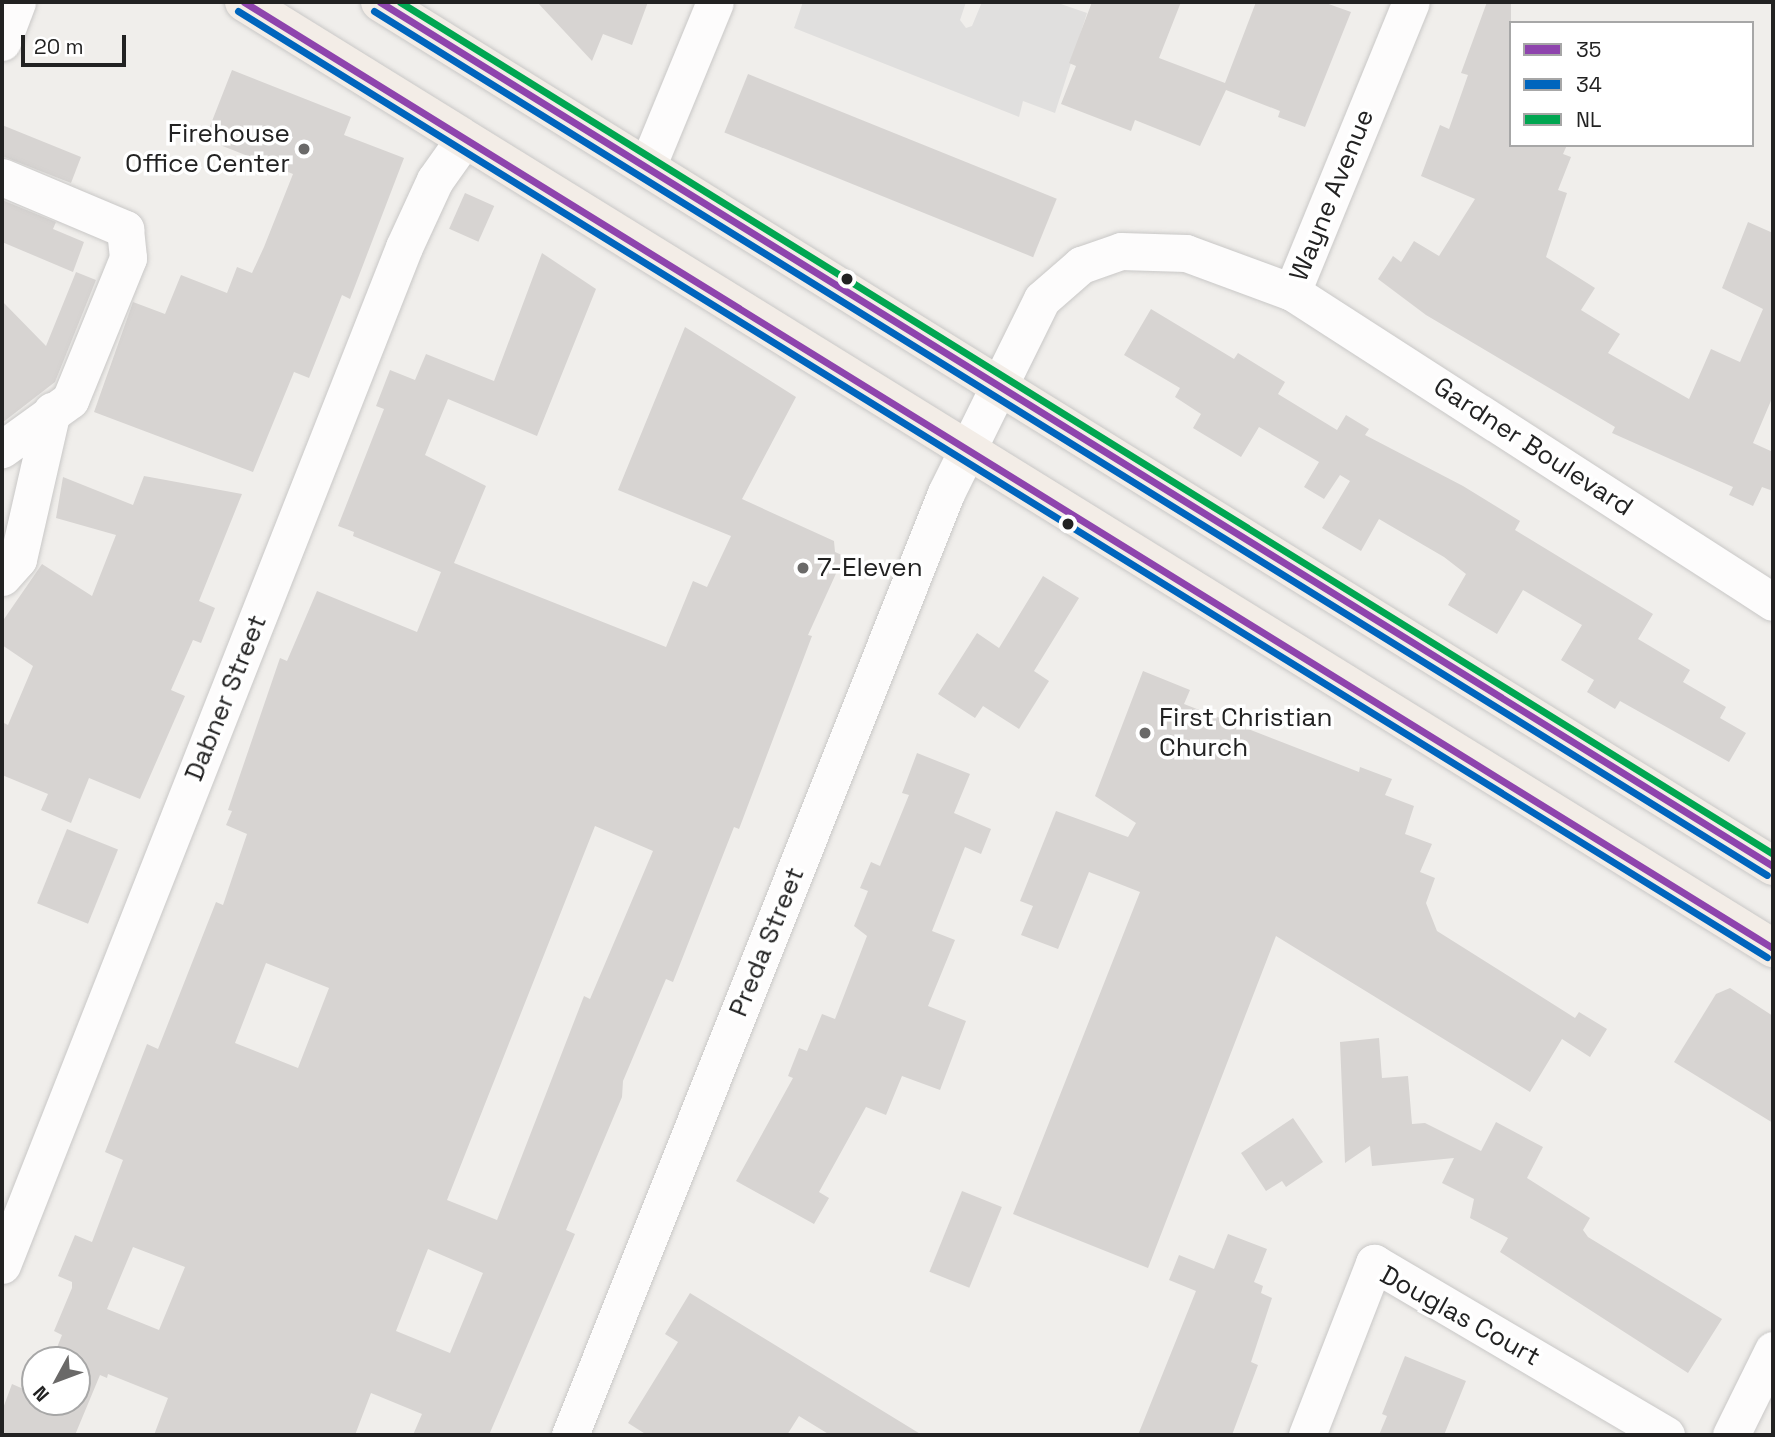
<!DOCTYPE html>
<style>
body{margin:0}
#map{position:relative;width:1775px;height:1437px;overflow:hidden;background:#f0eeeb;font-family:"Space Grotesk",sans-serif}
div>[style]{position:absolute}
.parking>*{inset:0;background:#e0dfde}
.building>*{inset:0;background:#d7d4d2;transform-origin:0 0}
.roads{filter:drop-shadow(0 0 2px #c9c8c7) drop-shadow(0 0 2px #c9c8c7)}
.minor>*{height:37px;margin:-18.5px;padding:0 18.5px;transform-origin:18.5px;border-radius:18.5px;background:#fdfcfc}
.major>*{height:38px;margin:-19px;padding:0 19px;transform-origin:19px;border-radius:19px;background:#f3ede7}
.bus-1>*{height:7px;margin:-3.5px;padding:0 3.5px;transform-origin:3.5px;border-radius:3.5px;background:#8e44ad}
.bus-2>*{height:7px;margin:-3.5px;padding:0 3.5px;transform-origin:3.5px;border-radius:3.5px;background:#0065bd}
.bus-3>*{height:7px;margin:-3.5px;padding:0 3.5px;transform-origin:3.5px;border-radius:3.5px;background:#00a651}
.dots>*{width:19px;height:19px;translate:-50% -50%;box-sizing:border-box;border:4px solid #fff;border-radius:50%}
span{translate:-50% -50%;white-space:nowrap;text-align:center;line-height:1.15;-webkit-text-stroke:7px #fff;paint-order:stroke}
.poi-label{font-size:26px;color:#222}
.right{translate:-100% -50%;text-align:right}
.left{translate:0 -50%;text-align:left}
.street-label{font-size:26px;color:#222}
.frame{position:absolute;inset:0;border:4px solid #222;pointer-events:none}
.legend{position:absolute;left:1509px;top:21px;width:245px;height:126px;box-sizing:border-box;background:#fff;border:2px solid #a7a7a7;margin:0;padding:9px 12px;list-style:none;font-size:21px;color:#222}
.legend li{display:flex;align-items:center;gap:14px;height:35px}
.legend b{width:35px;border:2px solid #a7a7a7}
.north{position:absolute;left:21px;top:1346px;width:70px;height:70px;box-sizing:border-box;background:#fff;border:2px solid #a7a7a7;border-radius:50%;rotate:229deg;font-size:19px;font-weight:700;line-height:28px;text-align:center;color:#222}
.north::after{content:'';display:block;margin:auto;width:24px;height:32px;background:#6a6968;clip-path:polygon(50% 0,100% 100%,50% 72%,0 100%)}
.scale{position:absolute;left:21px;top:35px;width:105px;height:32px;box-sizing:border-box;border:4px solid #222;border-top:0;padding-left:9px;font-size:21px;line-height:24px;white-space:nowrap;color:#222;-webkit-text-stroke:5px #fff;paint-order:stroke}
</style>
<div id="map">
<div class="parking">
<div style="clip-path:polygon(803px 2px,966px 2px,960px 20px,966px 28px,972px 26px,982px 2px,1055px 2px,1087px 13px,1055px 113px,1023px 101px,1019px 117px,794px 28px)"></div>
</div>
<div class="building">
<div style="clip-path:polygon(537px 2px,648px 2px,632px 45px,603px 34px,592px 61px)"></div>
<div style="clip-path:polygon(1092px 2px,1181px 2px,1159px 58px,1225px 83px,1256px 2px,1323px 2px,1351px 12px,1305px 127px,1278px 117px,1280px 111px,1226px 90px,1200px 146px,1135px 120px,1131px 131px,1061px 104px,1076px 66px,1069px 63px)"></div>
<div style="clip-path:polygon(1487px 2px,1511px 2px,1511px 145px,1567px 145px,1563px 154px,1571px 157px,1558px 190px,1567px 193px,1546px 257px,1595px 288px,1581px 310px,1620px 334px,1608px 353px,1689px 399px,1711px 349px,1740px 362px,1763px 309px,1722px 288px,1748px 222px,1773px 233px,1773px 396px,1753px 443px,1773px 452px,1773px 491px,1762px 487px,1753px 506px,1729px 495px,1733px 487px,1612px 433px,1615px 427px,1426px 315px,1378px 279px,1393px 256px,1401px 262px,1414px 241px,1439px 256px,1475px 199px,1421px 176px,1440px 125px,1449px 129px,1468px 75px,1461px 73px)"></div>
<div style="clip-path:polygon(232px 70px,351px 117px,344px 135px,404px 158px,350px 299px,342px 295px,309px 378px,294px 372px,253px 472px,94px 412px,133px 302px,165px 314px,181px 275px,227px 293px,237px 267px,252px 273px,264px 247px,293px 174px,205px 139px)"></div>
<div style="left:748px;top:74px;width:333px;height:63px;rotate:22deg"></div>
<div style="clip-path:polygon(2px 125px,81px 157px,71px 183px,2px 156px)"></div>
<div style="left:465px;top:193px;width:32px;height:39px;rotate:24deg"></div>
<div style="clip-path:polygon(2px 200px,56px 222px,53px 229px,84px 242px,73px 272px,2px 242px)"></div>
<div style="clip-path:polygon(evenodd,542px 253px,596px 289px,537px 436px,448px 399px,425px 455px,486px 486px,454px 563px,666px 647px,693px 581px,707px 587px,731px 536px,618px 490px,685px 327px,796px 397px,742px 499px,834px 541px,835px 552px,844px 556px,808px 635px,812px 636px,739px 829px,734px 827px,673px 982px,666px 979px,623px 1081px,622px 1097px,566px 1230px,575px 1234px,489px 1435px,413px 1435px,422px 1414px,371px 1393px,355px 1435px,154px 1435px,168px 1398px,108px 1374px,107px 1378px,100px 1375px,75px 1435px,2px 1435px,2px 1411px,12px 1384px,35px 1394px,35px 1402px,77px 1402px,77px 1360px,52px 1360px,62px 1335px,54px 1331px,72px 1288px,72px 1282px,58px 1276px,75px 1235px,92px 1242px,123px 1160px,105px 1152px,147px 1044px,158px 1049px,216px 902px,223px 905px,247px 834px,226px 825px,232px 811px,228px 810px,280px 658px,287px 661px,317px 591px,417px 632px,441px 572px,353px 536px,354px 532px,338px 526px,384px 409px,376px 406px,390px 370px,415px 380px,426px 354px,494px 381px,542px 253px,595px 826px,653px 851px,590px 999px,584px 996px,497px 1220px,447px 1200px,595px 826px,542px 253px,266px 963px,329px 988px,298px 1068px,235px 1043px,266px 963px,542px 253px,133px 1247px,185px 1267px,159px 1330px,107px 1309px,133px 1247px,542px 253px,428px 1249px,483px 1273px,450px 1353px,396px 1331px,428px 1249px)"></div>
<div style="clip-path:polygon(76px 272px,96px 280px,55px 382px,2px 423px,2px 301px,46px 346px)"></div>
<div style="clip-path:polygon(1151px 309px,1234px 359px,1238px 353px,1285px 382px,1278px 394px,1337px 430px,1346px 415px,1369px 429px,1365px 435px,1463px 486px,1520px 521px,1515px 530px,1653px 614px,1638px 639px,1690px 670px,1683px 682px,1726px 707px,1720px 718px,1746px 733px,1729px 762px,1620px 701px,1615px 709px,1587px 692px,1594px 680px,1561px 660px,1582px 625px,1523px 590px,1497px 634px,1448px 605px,1466px 574px,1444px 557px,1379px 519px,1361px 551px,1322px 528px,1350px 481px,1340px 475px,1324px 499px,1304px 487px,1319px 462px,1259px 427px,1241px 457px,1193px 428px,1201px 414px,1175px 397px,1180px 388px,1124px 355px)"></div>
<div style="clip-path:polygon(144px 476px,242px 494px,199px 601px,215px 608px,201px 643px,193px 640px,171px 690px,185px 696px,140px 799px,89px 778px,71px 823px,41px 810px,48px 794px,2px 775px,2px 722px,8px 725px,33px 666px,2px 645px,2px 622px,42px 564px,92px 596px,116px 535px,56px 518px,63px 477px,133px 505px)"></div>
<div style="clip-path:polygon(1043px 576px,1079px 598px,1034px 671px,1049px 681px,1019px 729px,983px 706px,975px 718px,938px 694px,977px 633px,999px 648px)"></div>
<div style="clip-path:polygon(1143px 671px,1190px 690px,1184px 704px,1359px 772px,1360px 767px,1392px 779px,1385px 795px,1414px 806px,1405px 834px,1432px 844px,1420px 872px,1435px 878px,1426px 903px,1437px 931px,1575px 1018px,1579px 1012px,1607px 1029px,1590px 1057px,1562px 1039px,1530px 1092px,1276px 936px,1148px 1268px,1013px 1214px,1140px 892px,1089px 872px,1058px 949px,1021px 935px,1033px 906px,1020px 901px,1056px 811px,1128px 837px,1136px 823px,1095px 796px)"></div>
<div style="clip-path:polygon(917px 753px,970px 774px,954px 813px,991px 829px,981px 854px,965px 847px,932px 931px,955px 940px,928px 1006px,966px 1021px,940px 1090px,902px 1076px,886px 1115px,866px 1107px,819px 1192px,829px 1198px,814px 1224px,736px 1181px,793px 1078px,788px 1076px,799px 1048px,807px 1051px,822px 1014px,835px 1019px,867px 936px,854px 926px,868px 891px,860px 888px,871px 862px,880px 866px,909px 795px,902px 793px)"></div>
<div style="left:67px;top:829px;width:55px;height:80px;rotate:22deg"></div>
<div style="clip-path:polygon(1730px 988px,1773px 1016px,1773px 1123px,1674px 1062px,1716px 994px)"></div>
<div style="clip-path:polygon(1379px 1038px,1382px 1078px,1408px 1076px,1412px 1124px,1425px 1123px,1481px 1151px,1496px 1122px,1543px 1147px,1527px 1178px,1590px 1218px,1583px 1230px,1588px 1237px,1722px 1319px,1688px 1373px,1500px 1252px,1508px 1238px,1470px 1218px,1474px 1199px,1442px 1183px,1454px 1158px,1372px 1166px,1370px 1146px,1345px 1163px,1340px 1042px)"></div>
<div style="clip-path:polygon(1293px 1118px,1323px 1162px,1286px 1187px,1282px 1181px,1266px 1191px,1241px 1153px)"></div>
<div style="left:962px;top:1191px;width:43px;height:87px;rotate:22deg"></div>
<div style="clip-path:polygon(1228px 1234px,1267px 1249px,1254px 1282px,1263px 1286px,1261px 1293px,1272px 1298px,1251px 1362px,1258px 1365px,1232px 1435px,1138px 1435px,1196px 1291px,1169px 1280px,1179px 1255px,1214px 1269px)"></div>
<div style="clip-path:polygon(690px 1293px,922px 1435px,830px 1435px,799px 1416px,787px 1435px,647px 1435px,628px 1423px,678px 1342px,665px 1334px)"></div>
<div style="clip-path:polygon(1405px 1356px,1466px 1381px,1444px 1435px,1379px 1435px,1387px 1416px,1382px 1414px)"></div>
</div>
<div class="roads">
<div class="minor">
<div style="left:2px;top:42px;width:43px;rotate:-69.4deg"></div>
<div style="left:647px;top:167px;width:178px;rotate:-67.6deg"></div>
<div style="left:2px;top:177px;width:134px;rotate:22.9deg"></div>
<div style="left:125px;top:229px;width:29px;rotate:84deg"></div>
<div style="left:128px;top:258px;width:153px;rotate:112.2deg"></div>
<div style="left:70px;top:400px;width:84px;rotate:144.2deg"></div>
<div style="left:1292px;top:292px;width:313px;rotate:-67.7deg"></div>
<div style="left:2px;top:577px;width:24px;rotate:-48deg"></div>
<div style="left:18px;top:559px;width:152px;rotate:-77.1deg"></div>
<div style="left:2px;top:1265px;width:1094px;rotate:-68.45deg"></div>
<div style="left:404px;top:247px;width:74px;rotate:-65.2deg"></div>
<div style="left:435px;top:180px;width:50px;rotate:-54.7deg"></div>
<div style="left:570px;top:1435px;width:1014px;rotate:-68.24deg"></div>
<div style="left:946px;top:493px;width:216px;rotate:-63.7deg"></div>
<div style="left:1042px;top:299px;width:52px;rotate:-41.1deg"></div>
<div style="left:1081px;top:265px;width:42px;rotate:-19.3deg"></div>
<div style="left:1121px;top:251px;width:65px;rotate:1.8deg"></div>
<div style="left:1186px;top:253px;width:113px;rotate:20.2deg"></div>
<div style="left:1292px;top:292px;width:572px;rotate:32.8deg"></div>
<div style="left:1307px;top:1435px;width:185px;rotate:-68.7deg"></div>
<div style="left:1374px;top:1263px;width:339px;rotate:30.5deg"></div>
<div style="left:1731px;top:1435px;width:95px;rotate:-63.7deg"></div>
</div>
<div class="major">
<div style="left:244px;top:2px;width:1798px;rotate:31.75deg"></div>
<div style="left:380px;top:2px;width:1639px;rotate:31.81deg"></div>
</div>
</div>
<div class="bus-1">
<div style="left:244px;top:2px;width:1798px;rotate:31.75deg"></div>
<div style="left:380px;top:2px;width:1639px;rotate:31.81deg"></div>
</div>
<div class="bus-2">
<div style="left:238px;top:11px;width:1798px;rotate:31.75deg"></div>
<div style="left:374px;top:11px;width:1639px;rotate:31.81deg"></div>
</div>
<div class="bus-3">
<div style="left:400px;top:2px;width:1616px;rotate:31.82deg"></div>
</div>
<div class="dots">
<div style="left:304px;top:149px;background:#6a6968"></div>
<div style="left:847px;top:279px;background:#222"></div>
<div style="left:1068px;top:524px;background:#222"></div>
<div style="left:803px;top:568px;background:#6a6968"></div>
<div style="left:1145px;top:733px;background:#6a6968"></div>
</div>
<div class="poi-label">
<span class="right" style="left:290px;top:149px">Firehouse<br>Office Center</span>
<span class="left" style="left:817px;top:568px">7-Eleven</span>
<span class="left" style="left:1159px;top:733px">First Christian<br>Church</span>
</div>
<div class="street-label">
<span style="left:1332px;top:195px;rotate:-68deg">Wayne Avenue</span>
<span style="left:1533px;top:447px;rotate:33deg">Gardner Boulevard</span>
<span style="left:226px;top:698px;rotate:-68deg">Dabner Street</span>
<span style="left:767px;top:942px;rotate:-68deg">Preda Street</span>
<span style="left:1460px;top:1316px;rotate:29deg">Douglas Court</span>
</div>
<div class="frame"></div>
<ul class="legend">
<li><b style="height:9px;background:#8e44ad"></b>35</li>
<li><b style="height:9px;background:#0065bd"></b>34</li>
<li><b style="height:9px;background:#00a651"></b>NL</li>
</ul>
<div class="north">N</div>
<div class="scale">20 m</div>
</div>
